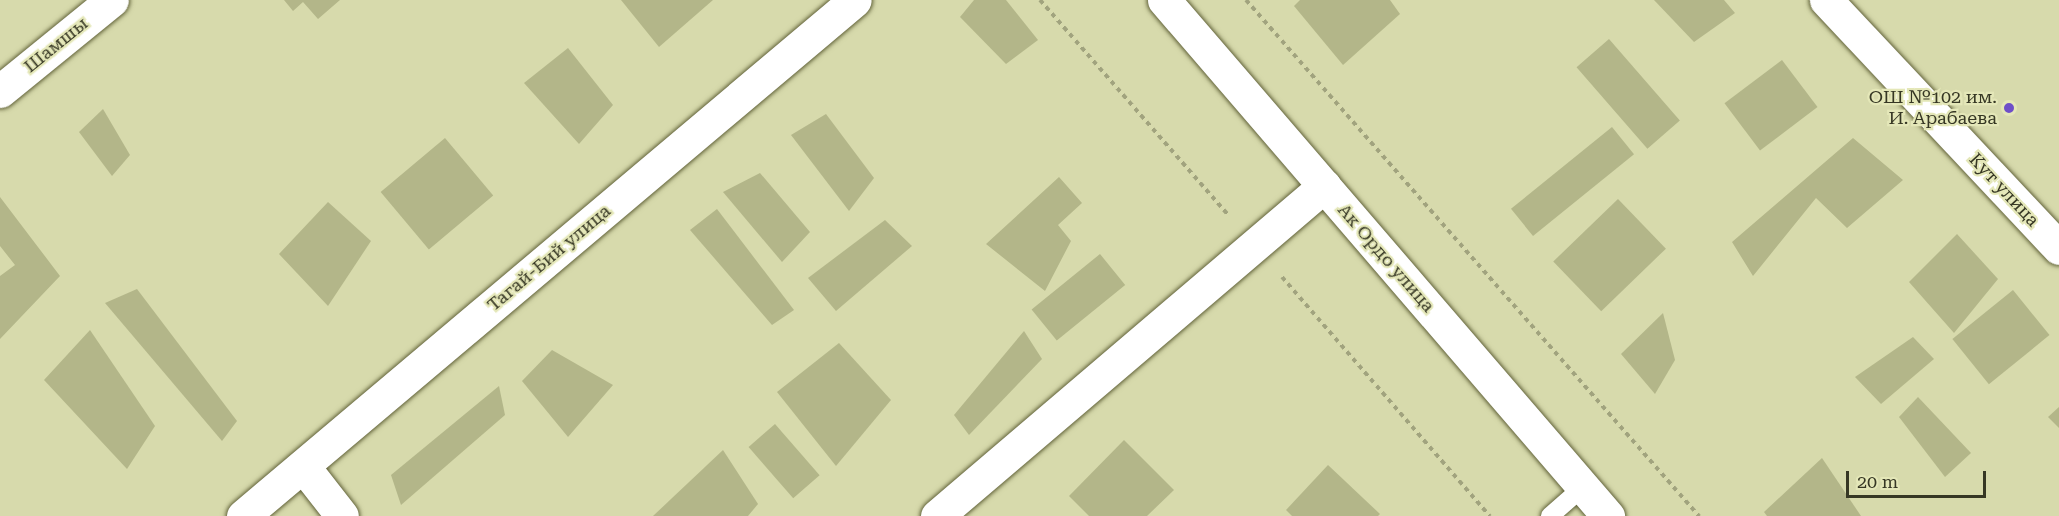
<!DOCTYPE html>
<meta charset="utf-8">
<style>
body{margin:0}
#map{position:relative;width:2059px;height:516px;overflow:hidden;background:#d7daac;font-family:"Roboto Serif",serif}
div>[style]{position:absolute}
.building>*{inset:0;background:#b3b689;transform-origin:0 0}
.path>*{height:4px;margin-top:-2px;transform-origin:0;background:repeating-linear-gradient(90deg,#a1a37e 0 4.5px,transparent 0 9px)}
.roads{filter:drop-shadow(0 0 2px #62633a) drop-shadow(0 0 2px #62633a)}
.service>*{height:18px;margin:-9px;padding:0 9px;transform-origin:9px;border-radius:9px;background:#fff}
.minor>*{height:33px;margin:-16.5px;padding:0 16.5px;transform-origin:16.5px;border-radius:16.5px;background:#fff}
.tertiary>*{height:33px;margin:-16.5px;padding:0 16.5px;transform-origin:16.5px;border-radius:16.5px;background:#fff}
.dots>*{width:16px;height:16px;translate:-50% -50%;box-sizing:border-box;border:3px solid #e4e7b8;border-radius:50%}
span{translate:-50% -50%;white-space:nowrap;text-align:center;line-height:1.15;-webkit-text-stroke:4.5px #e4e7b8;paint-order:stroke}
.street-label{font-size:18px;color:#363724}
.poi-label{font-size:18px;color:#363724}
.right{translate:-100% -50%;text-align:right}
.scale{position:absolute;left:1846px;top:471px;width:140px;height:27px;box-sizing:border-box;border:3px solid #363724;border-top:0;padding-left:8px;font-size:18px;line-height:21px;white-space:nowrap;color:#363724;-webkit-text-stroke:4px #e4e7b8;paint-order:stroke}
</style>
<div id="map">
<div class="building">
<div style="clip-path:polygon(284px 0,340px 0,318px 19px,303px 2px,293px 11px)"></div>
<div style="clip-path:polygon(621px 0,713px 0,659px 47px)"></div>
<div style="clip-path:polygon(974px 0,1006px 0,1038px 40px,1006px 64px,960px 17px)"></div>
<div style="clip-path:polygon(1300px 0,1390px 0,1400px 14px,1343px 65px,1294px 6px)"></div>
<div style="clip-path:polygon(1654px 0,1724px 0,1735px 13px,1694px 42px)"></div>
<div style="left:1609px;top:39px;width:108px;height:43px;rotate:49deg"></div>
<div style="clip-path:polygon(568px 48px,613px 105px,579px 144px,524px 83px)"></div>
<div style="left:1782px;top:60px;width:59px;height:72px;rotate:53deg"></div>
<div style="clip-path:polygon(103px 109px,130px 155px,112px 176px,79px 132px)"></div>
<div style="clip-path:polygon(826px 114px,874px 178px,849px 211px,791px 135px)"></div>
<div style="left:1612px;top:127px;width:35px;height:130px;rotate:51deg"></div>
<div style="left:445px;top:138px;width:75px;height:84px;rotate:50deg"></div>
<div style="clip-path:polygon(1853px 138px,1903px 180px,1847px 228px,1816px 198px,1753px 276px,1732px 242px)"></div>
<div style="clip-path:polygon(760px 173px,810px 232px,782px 262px,723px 192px)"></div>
<div style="clip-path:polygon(1059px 177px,1082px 203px,1058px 225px,1071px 241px,1045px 291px,986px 244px)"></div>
<div style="clip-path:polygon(0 197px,60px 276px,0 339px,0 276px,15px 265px,0 246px)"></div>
<div style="left:1618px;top:199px;width:69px;height:90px;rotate:46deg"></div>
<div style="clip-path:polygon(328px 202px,371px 241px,328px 306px,279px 254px)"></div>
<div style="clip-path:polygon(717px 209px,794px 310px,772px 325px,690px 230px)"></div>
<div style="clip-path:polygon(885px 220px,912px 246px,836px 311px,808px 278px)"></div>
<div style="clip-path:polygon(1957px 234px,1998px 279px,1954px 333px,1909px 282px)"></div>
<div style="left:1100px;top:254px;width:40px;height:88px;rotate:51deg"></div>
<div style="clip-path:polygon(137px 289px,237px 421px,222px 441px,105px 303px)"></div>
<div style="left:2013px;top:290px;width:58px;height:78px;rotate:51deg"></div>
<div style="clip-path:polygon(1663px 313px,1675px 360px,1655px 394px,1621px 354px)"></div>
<div style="clip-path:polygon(90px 330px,155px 426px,127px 469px,44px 380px)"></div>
<div style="clip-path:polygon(1024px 331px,1042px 359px,969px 435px,954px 415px)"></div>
<div style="clip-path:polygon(1913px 337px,1934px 359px,1881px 404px,1855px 377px)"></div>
<div style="clip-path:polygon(839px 343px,891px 400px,836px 466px,777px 392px)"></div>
<div style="clip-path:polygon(552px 350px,613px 385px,568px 437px,522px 381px)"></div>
<div style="clip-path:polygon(499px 386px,505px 415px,401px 505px,391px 475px)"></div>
<div style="clip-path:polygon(1918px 397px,1971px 453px,1945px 477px,1899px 417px)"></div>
<div style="clip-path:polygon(2059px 407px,2059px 428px,2048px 417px)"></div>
<div style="left:775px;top:424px;width:68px;height:35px;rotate:49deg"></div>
<div style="clip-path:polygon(1124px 440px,1174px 490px,1147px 516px,1089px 516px,1069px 496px)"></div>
<div style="clip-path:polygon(723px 450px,758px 504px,748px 516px,653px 516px)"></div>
<div style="clip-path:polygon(1822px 458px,1861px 516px,1767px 516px,1764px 512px)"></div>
<div style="clip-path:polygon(1328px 465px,1380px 514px,1378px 516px,1292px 516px,1286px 510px)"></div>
</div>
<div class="path">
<div style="left:1040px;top:0;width:286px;rotate:48.8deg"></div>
<div style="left:1246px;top:0;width:687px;rotate:48.72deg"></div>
<div style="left:1282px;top:277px;width:317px;rotate:49deg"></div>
</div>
<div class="roads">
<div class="service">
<div style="left:1550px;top:516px;width:44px;rotate:-41.3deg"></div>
</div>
<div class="minor">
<div style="left:1164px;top:0;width:681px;rotate:49.29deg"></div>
<div style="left:1826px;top:0;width:340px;rotate:46.8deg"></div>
<div style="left:0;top:91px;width:144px;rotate:-39.1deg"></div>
<div style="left:303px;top:466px;width:63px;rotate:52deg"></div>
<div style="left:937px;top:516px;width:509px;rotate:-40.45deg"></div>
</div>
<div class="tertiary">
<div style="left:243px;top:516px;width:800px;rotate:-40.14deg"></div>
</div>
</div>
<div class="dots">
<div style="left:2009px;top:108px;background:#6e4fc8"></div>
</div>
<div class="street-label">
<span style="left:56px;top:45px;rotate:-39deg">Шамшы</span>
<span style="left:2004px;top:190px;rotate:47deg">Кут улица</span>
<span style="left:549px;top:258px;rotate:-40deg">Тагай-Бий улица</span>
<span style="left:1386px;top:258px;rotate:49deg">Ак Ордо улица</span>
</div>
<div class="poi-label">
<span class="right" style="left:1997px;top:108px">ОШ №102 им.<br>И. Арабаева</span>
</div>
<div class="scale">20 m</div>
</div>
